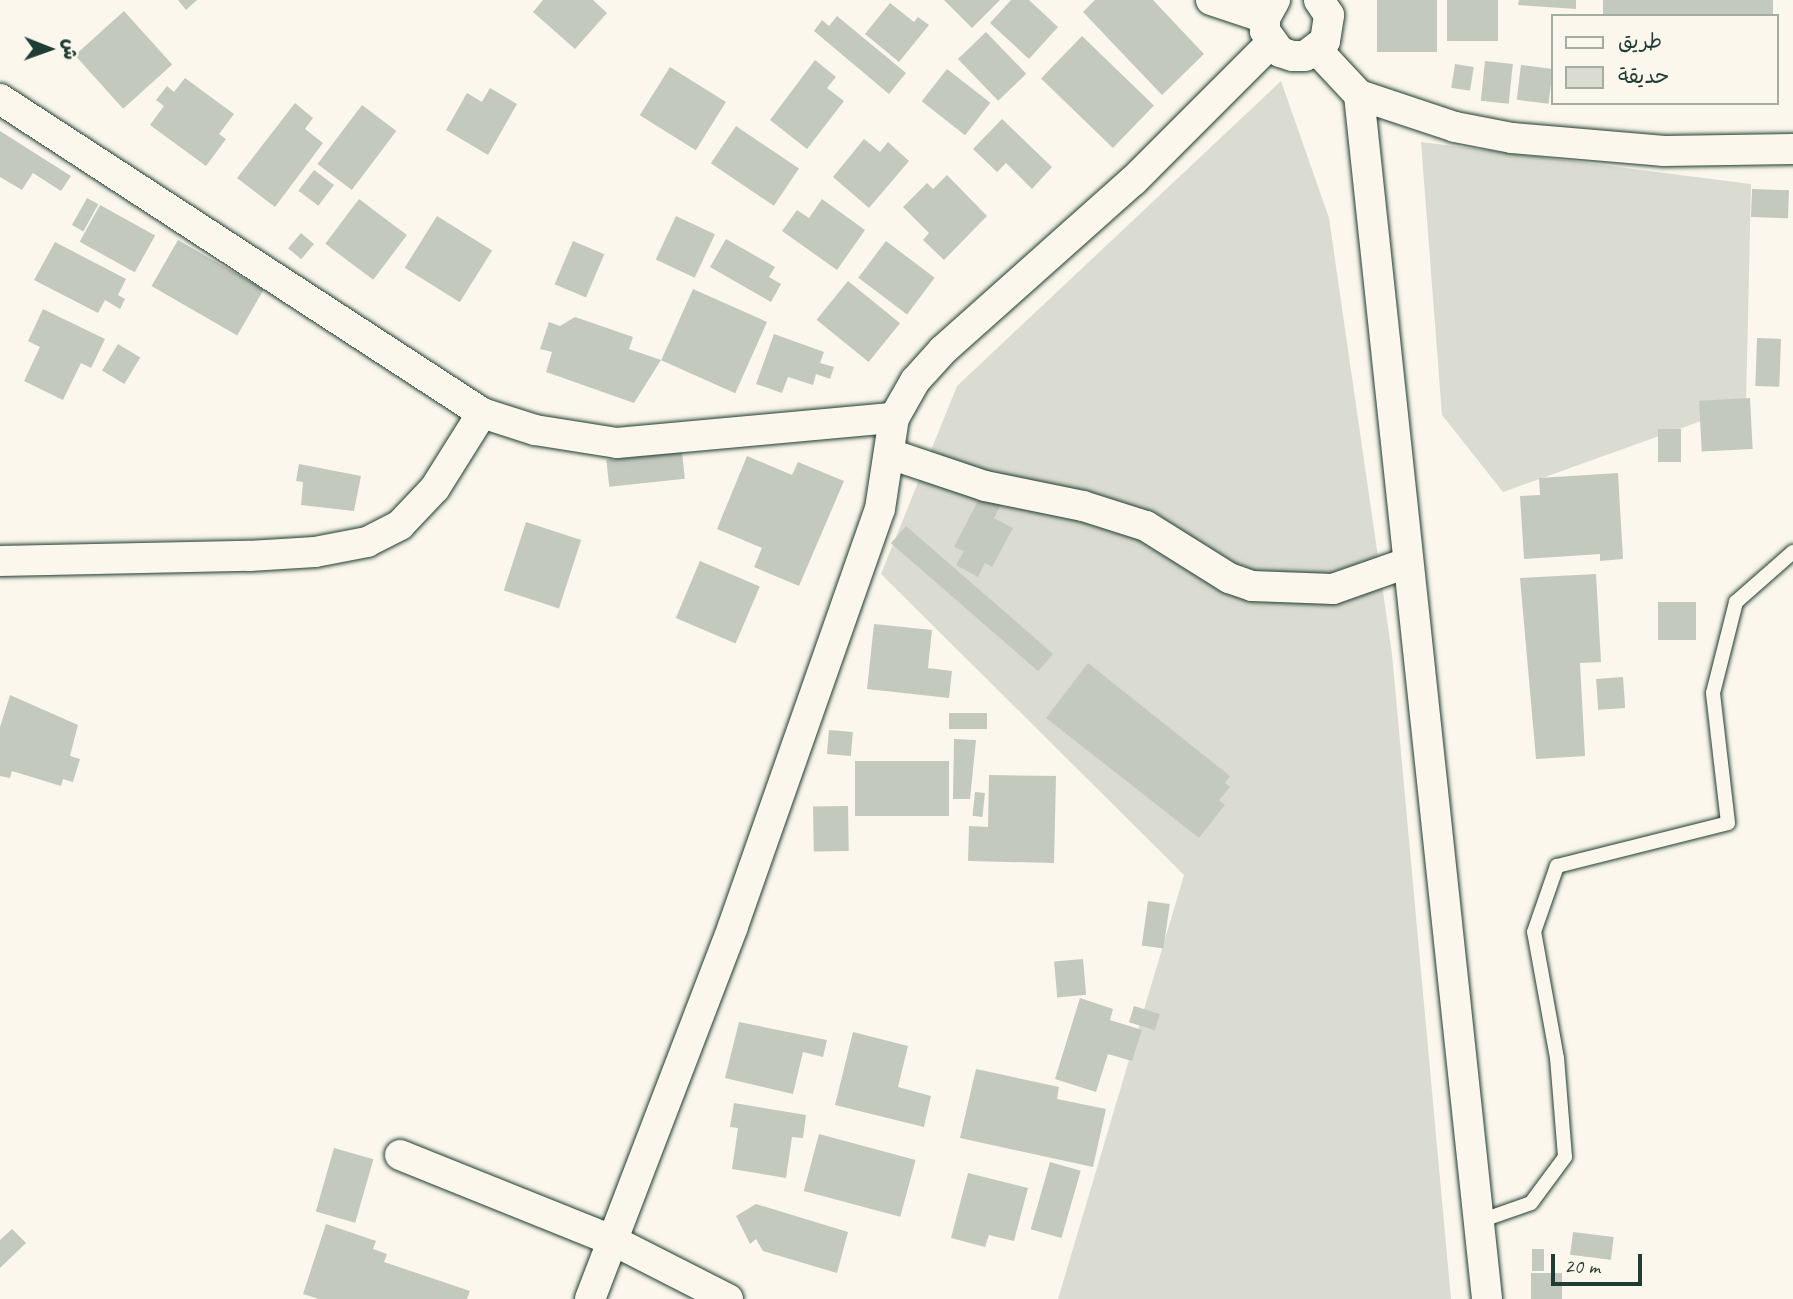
<!DOCTYPE html>
<meta charset="utf-8">
<style>
body{margin:0}
#map{position:relative;width:1793px;height:1299px;overflow:hidden;background:#fbf7ec;font-family:Caveat,"Playpen Sans Arabic",sans-serif}
div>[style]{position:absolute}
.green>*{inset:0;background:#dbdcd1}
.building>*{inset:0;background:#c4c9be;transform-origin:0 0}
.roads{filter:drop-shadow(0 0 2px #1f3d34) drop-shadow(0 0 2px #1f3d34)}
.lane>*{height:14px;margin:-7px;padding:0 7px;transform-origin:7px;border-radius:7px;background:#fbf7ec}
.street>*{height:30px;margin:-15px;padding:0 15px;transform-origin:15px;border-radius:15px;background:#fbf7ec}
span{translate:-50% -50%;white-space:nowrap;text-align:center;line-height:1.15;-webkit-text-stroke:7px #fbf7ec;paint-order:stroke}
.legend{position:absolute;left:1551px;top:14px;width:228px;height:91px;box-sizing:border-box;background:#fbf7ec;border:2px solid #a3ada2;margin:0;padding:9px 12px;list-style:none;font-size:21px;color:#1f3d34}
.legend li{display:flex;align-items:center;gap:14px;height:35px}
.legend b{width:35px;border:2px solid #a3ada2}
.north{position:absolute;left:14px;top:14px;width:70px;height:70px;-webkit-text-stroke:5px #fbf7ec;paint-order:stroke;rotate:91deg;font-size:19px;font-weight:700;line-height:28px;text-align:center;color:#1f3d34}
.north::after{content:'';display:block;margin:auto;width:24px;height:32px;background:#1f3d34;clip-path:polygon(50% 0,100% 100%,50% 72%,0 100%)}
.scale{position:absolute;left:1551px;top:1254px;width:91px;height:32px;box-sizing:border-box;border:4px solid #1f3d34;border-top:0;padding-left:9px;font-size:21px;line-height:24px;white-space:nowrap;color:#1f3d34;-webkit-text-stroke:5px #fbf7ec;paint-order:stroke}
</style>
<div id="map">
<div class="green">
<div style="clip-path:polygon(1281px 81px,1329px 218px,1392px 654px,1451px 1299px,1058px 1299px,1184px 875px,881px 574px,957px 386px)"></div>
<div style="clip-path:polygon(1421px 142px,1751px 184px,1746px 405px,1503px 492px,1442px 415px)"></div>
</div>
<div class="building">
<div style="clip-path:polygon(178px 0,197px 0,186px 10px)"></div>
<div style="clip-path:polygon(543px 0,593px 0,607px 13px,575px 49px,533px 12px)"></div>
<div style="clip-path:polygon(944px 0,1000px 0,972px 28px)"></div>
<div style="clip-path:polygon(1011px 0,1029px 0,1058px 27px,1029px 59px,990px 23px)"></div>
<div style="clip-path:polygon(1095px 0,1153px 0,1204px 54px,1162px 95px,1083px 12px)"></div>
<div style="left:1377px;top:0;width:60px;height:52px"></div>
<div style="left:1447px;top:0;width:51px;height:41px"></div>
<div style="clip-path:polygon(1519px 0,1576px 0,1576px 9px,1518px 5px)"></div>
<div style="left:1603px;top:0;width:170px;height:16px"></div>
<div style="clip-path:polygon(890px 3px,914px 22px,918px 17px,929px 25px,899px 62px,865px 34px)"></div>
<div style="left:124px;top:11px;width:72px;height:66px;rotate:48deg"></div>
<div style="clip-path:polygon(837px 16px,906px 73px,889px 94px,814px 31px,822px 20px,829px 26px)"></div>
<div style="left:986px;top:32px;width:58px;height:39px;rotate:46deg"></div>
<div style="left:1082px;top:36px;width:100px;height:59px;rotate:44deg"></div>
<div style="clip-path:polygon(815px 60px,836px 77px,827px 88px,844px 101px,807px 149px,770px 120px)"></div>
<div style="left:1485px;top:61px;width:28px;height:40px;rotate:6deg"></div>
<div style="left:1455px;top:64px;width:19px;height:24px;rotate:9deg"></div>
<div style="left:1521px;top:65px;width:32px;height:35px;rotate:7deg"></div>
<div style="left:670px;top:67px;width:66px;height:57px;rotate:32deg"></div>
<div style="left:947px;top:69px;width:55px;height:41px;rotate:38deg"></div>
<div style="clip-path:polygon(185px 78px,234px 114px,219px 134px,226px 139px,206px 166px,150px 125px,164px 106px,156px 100px,167px 86px,174px 92px)"></div>
<div style="clip-path:polygon(490px 88px,517px 104px,488px 155px,446px 130px,467px 93px,482px 102px)"></div>
<div style="clip-path:polygon(295px 103px,313px 118px,305px 129px,323px 143px,275px 207px,237px 178px)"></div>
<div style="left:362px;top:105px;width:43px;height:74px;rotate:37deg"></div>
<div style="clip-path:polygon(1002px 119px,1052px 167px,1032px 189px,1006px 163px,997px 172px,973px 149px)"></div>
<div style="left:736px;top:126px;width:76px;height:45px;rotate:34deg"></div>
<div style="clip-path:polygon(0 131px,71px 176px,61px 191px,33px 173px,22px 190px,0 177px)"></div>
<div style="clip-path:polygon(864px 139px,880px 152px,888px 142px,909px 161px,869px 208px,833px 177px)"></div>
<div style="left:314px;top:170px;width:25px;height:26px;rotate:37deg"></div>
<div style="clip-path:polygon(947px 175px,987px 216px,944px 260px,923px 240px,929px 233px,903px 207px,927px 183px,933px 189px)"></div>
<div style="left:1752px;top:189px;width:37px;height:28px;rotate:2deg"></div>
<div style="left:87px;top:198px;width:13px;height:31px;rotate:29deg"></div>
<div style="left:359px;top:199px;width:60px;height:56px;rotate:37deg"></div>
<div style="clip-path:polygon(822px 199px,865px 230px,837px 270px,782px 231px,797px 210px,809px 218px)"></div>
<div style="left:100px;top:205px;width:63px;height:42px;rotate:29deg"></div>
<div style="left:437px;top:216px;width:65px;height:61px;rotate:32deg"></div>
<div style="left:676px;top:216px;width:43px;height:48px;rotate:25deg"></div>
<div style="left:301px;top:233px;width:17px;height:20px;rotate:40deg"></div>
<div style="clip-path:polygon(726px 239px,775px 267px,769px 277px,781px 284px,771px 302px,710px 267px)"></div>
<div style="left:178px;top:240px;width:99px;height:53px;rotate:30deg"></div>
<div style="left:573px;top:241px;width:34px;height:47px;rotate:23deg"></div>
<div style="left:886px;top:241px;width:61px;height:46px;rotate:37deg"></div>
<div style="clip-path:polygon(55px 242px,126px 279px,118px 295px,125px 299px,120px 309px,105px 300px,98px 313px,34px 280px)"></div>
<div style="left:848px;top:281px;width:67px;height:50px;rotate:39deg"></div>
<div style="left:693px;top:289px;width:81px;height:78px;rotate:24deg"></div>
<div style="clip-path:polygon(43px 309px,105px 339px,91px 368px,81px 363px,63px 400px,24px 381px,40px 347px,28px 341px)"></div>
<div style="clip-path:polygon(575px 317px,633px 337px,629px 349px,661px 360px,634px 403px,546px 372px,552px 352px,540px 349px,549px 322px,560px 326px)"></div>
<div style="clip-path:polygon(774px 334px,824px 352px,820px 363px,834px 367px,830px 379px,816px 374px,813px 385px,788px 377px,782px 393px,756px 384px)"></div>
<div style="left:1757px;top:338px;width:24px;height:48px;rotate:2deg"></div>
<div style="left:118px;top:344px;width:26px;height:31px;rotate:31deg"></div>
<div style="left:1750px;top:398px;width:51px;height:51px;rotate:87deg"></div>
<div style="left:1658px;top:429px;width:23px;height:33px"></div>
<div style="left:682px;top:452px;width:27px;height:76px;rotate:84deg"></div>
<div style="clip-path:polygon(747px 456px,792px 475px,798px 462px,844px 481px,799px 586px,754px 567px,762px 548px,717px 529px)"></div>
<div style="clip-path:polygon(299px 464px,361px 476px,354px 511px,301px 505px,303px 482px,296px 481px)"></div>
<div style="clip-path:polygon(1618px 473px,1623px 559px,1600px 561px,1600px 554px,1524px 559px,1520px 496px,1540px 495px,1539px 478px)"></div>
<div style="clip-path:polygon(983px 491px,1002px 502px,994px 518px,1013px 528px,992px 567px,985px 563px,978px 577px,956px 565px,964px 551px,954px 547px)"></div>
<div style="left:526px;top:522px;width:58px;height:72px;rotate:18deg"></div>
<div style="left:906px;top:526px;width:195px;height:23px;rotate:41deg"></div>
<div style="left:700px;top:561px;width:65px;height:62px;rotate:23deg"></div>
<div style="clip-path:polygon(1596px 574px,1601px 662px,1580px 663px,1585px 756px,1536px 759px,1520px 578px)"></div>
<div style="left:1658px;top:602px;width:38px;height:38px"></div>
<div style="clip-path:polygon(874px 624px,932px 630px,928px 668px,952px 671px,949px 698px,867px 689px)"></div>
<div style="clip-path:polygon(1088px 663px,1230px 776px,1225px 783px,1230px 787px,1219px 800px,1225px 805px,1199px 838px,1046px 718px)"></div>
<div style="left:1623px;top:677px;width:31px;height:27px;rotate:86deg"></div>
<div style="clip-path:polygon(10px 695px,78px 725px,70px 756px,80px 759px,73px 782px,63px 779px,61px 786px,12px 771px,10px 778px,0 776px,0 727px)"></div>
<div style="left:949px;top:713px;width:38px;height:16px"></div>
<div style="left:829px;top:730px;width:24px;height:24px;rotate:5deg"></div>
<div style="clip-path:polygon(954px 739px,976px 740px,970px 799px,953px 799px)"></div>
<div style="left:855px;top:761px;width:94px;height:55px"></div>
<div style="clip-path:polygon(989px 775px,1056px 776px,1054px 863px,968px 861px,969px 826px,988px 827px)"></div>
<div style="left:975px;top:792px;width:10px;height:24px;rotate:6deg"></div>
<div style="left:848px;top:806px;width:45px;height:35px;rotate:89deg"></div>
<div style="left:1148px;top:901px;width:22px;height:45px;rotate:8deg"></div>
<div style="left:1083px;top:959px;width:36px;height:29px;rotate:85deg"></div>
<div style="clip-path:polygon(1080px 998px,1113px 1009px,1110px 1020px,1142px 1030px,1132px 1061px,1108px 1054px,1096px 1092px,1055px 1079px)"></div>
<div style="left:1134px;top:1006px;width:27px;height:17px;rotate:17deg"></div>
<div style="clip-path:polygon(739px 1022px,827px 1040px,823px 1057px,803px 1052px,793px 1094px,725px 1078px)"></div>
<div style="clip-path:polygon(853px 1032px,908px 1046px,898px 1087px,931px 1096px,924px 1127px,835px 1105px)"></div>
<div style="clip-path:polygon(976px 1069px,1059px 1087px,1057px 1099px,1106px 1109px,1093px 1167px,960px 1138px)"></div>
<div style="clip-path:polygon(734px 1103px,806px 1115px,803px 1138px,792px 1137px,786px 1178px,732px 1169px,738px 1128px,730px 1127px)"></div>
<div style="left:819px;top:1134px;width:100px;height:59px;rotate:15deg"></div>
<div style="left:334px;top:1148px;width:41px;height:66px;rotate:16deg"></div>
<div style="left:1050px;top:1162px;width:32px;height:70px;rotate:16deg"></div>
<div style="clip-path:polygon(968px 1173px,1028px 1188px,1014px 1241px,989px 1235px,985px 1247px,951px 1238px)"></div>
<div style="clip-path:polygon(756px 1204px,848px 1232px,837px 1273px,763px 1251px,756px 1239px,750px 1244px,736px 1216px)"></div>
<div style="clip-path:polygon(326px 1224px,376px 1241px,373px 1249px,387px 1254px,384px 1262px,470px 1291px,467px 1299px,319px 1299px,303px 1294px)"></div>
<div style="clip-path:polygon(12px 1229px,26px 1243px,0 1268px,0 1240px)"></div>
<div style="left:1573px;top:1232px;width:41px;height:23px;rotate:7deg"></div>
<div style="left:1532px;top:1249px;width:12px;height:22px"></div>
<div style="left:1531px;top:1273px;width:31px;height:26px"></div>
</div>
<div class="roads">
<div class="lane">
<div style="left:1480px;top:1221px;width:54px;rotate:-19.4deg"></div>
<div style="left:1531px;top:1203px;width:57px;rotate:-53.5deg"></div>
<div style="left:1565px;top:1157px;width:99px;rotate:-94.6deg"></div>
<div style="left:1557px;top:1058px;width:128px;rotate:-100.3deg"></div>
<div style="left:1534px;top:932px;width:70px;rotate:-70.8deg"></div>
<div style="left:1557px;top:866px;width:176px;rotate:-14.1deg"></div>
<div style="left:1728px;top:823px;width:131px;rotate:-96.6deg"></div>
<div style="left:1713px;top:693px;width:94px;rotate:-75.8deg"></div>
<div style="left:1736px;top:602px;width:76px;rotate:-41.3deg"></div>
</div>
<div class="street">
<div style="left:1211px;top:0;width:57px;rotate:18.4deg"></div>
<div style="left:1275px;top:0;width:21px;rotate:119deg"></div>
<div style="left:1265px;top:18px;width:13px;rotate:90deg"></div>
<div style="left:1265px;top:31px;width:26px;rotate:54deg"></div>
<div style="left:1280px;top:52px;width:13px;rotate:18deg"></div>
<div style="left:1292px;top:56px;width:13px"></div>
<div style="left:1305px;top:56px;width:25px;rotate:-37deg"></div>
<div style="left:1325px;top:41px;width:26px;rotate:-81deg"></div>
<div style="left:1329px;top:15px;width:18px;rotate:-124deg"></div>
<div style="left:1317px;top:50px;width:62px;rotate:47deg"></div>
<div style="left:1359px;top:95px;width:1211px;rotate:83.93deg"></div>
<div style="left:1359px;top:95px;width:101px;rotate:18.4deg"></div>
<div style="left:1455px;top:127px;width:58px;rotate:10.9deg"></div>
<div style="left:1512px;top:138px;width:153px;rotate:4.9deg"></div>
<div style="left:1664px;top:151px;width:129px;rotate:-0.9deg"></div>
<div style="left:0;top:99px;width:575px;rotate:33.08deg"></div>
<div style="left:482px;top:413px;width:56px;rotate:17.8deg"></div>
<div style="left:535px;top:430px;width:83px;rotate:9deg"></div>
<div style="left:617px;top:443px;width:278px;rotate:-5.2deg"></div>
<div style="left:890px;top:454px;width:100px;rotate:18.6deg"></div>
<div style="left:985px;top:486px;width:100px;rotate:11.5deg"></div>
<div style="left:1083px;top:506px;width:66px;rotate:17.6deg"></div>
<div style="left:1146px;top:526px;width:98px;rotate:32.1deg"></div>
<div style="left:1229px;top:578px;width:24px;rotate:19deg"></div>
<div style="left:1252px;top:586px;width:81px;rotate:2.1deg"></div>
<div style="left:1333px;top:589px;width:78px;rotate:-19.4deg"></div>
<div style="left:0;top:561px;width:249px;rotate:-1.2deg"></div>
<div style="left:249px;top:556px;width:66px;rotate:-3.5deg"></div>
<div style="left:315px;top:552px;width:53px;rotate:-10.9deg"></div>
<div style="left:367px;top:542px;width:37px;rotate:-27deg"></div>
<div style="left:400px;top:525px;width:51px;rotate:-46.6deg"></div>
<div style="left:435px;top:488px;width:89px;rotate:-57.9deg"></div>
<div style="left:400px;top:1155px;width:231px;rotate:21.9deg"></div>
<div style="left:614px;top:1241px;width:128px;rotate:27deg"></div>
<div style="left:590px;top:1299px;width:399px;rotate:-69deg"></div>
<div style="left:733px;top:926px;width:442px;rotate:-70.6deg"></div>
<div style="left:880px;top:509px;width:92px;rotate:-81.3deg"></div>
<div style="left:894px;top:418px;width:43px;rotate:-60.4deg"></div>
<div style="left:915px;top:381px;width:42px;rotate:-47.9deg"></div>
<div style="left:943px;top:350px;width:254px;rotate:-41.7deg"></div>
<div style="left:1133px;top:181px;width:195px;rotate:-45deg"></div>
</div>
</div>
<ul class="legend">
<li><b style="height:9px;background:#fbf7ec"></b>طريق</li>
<li><b style="height:19px;background:#dbdcd1"></b>حديقة</li>
</ul>
<div class="north">ش</div>
<div class="scale">20 m</div>
</div>
